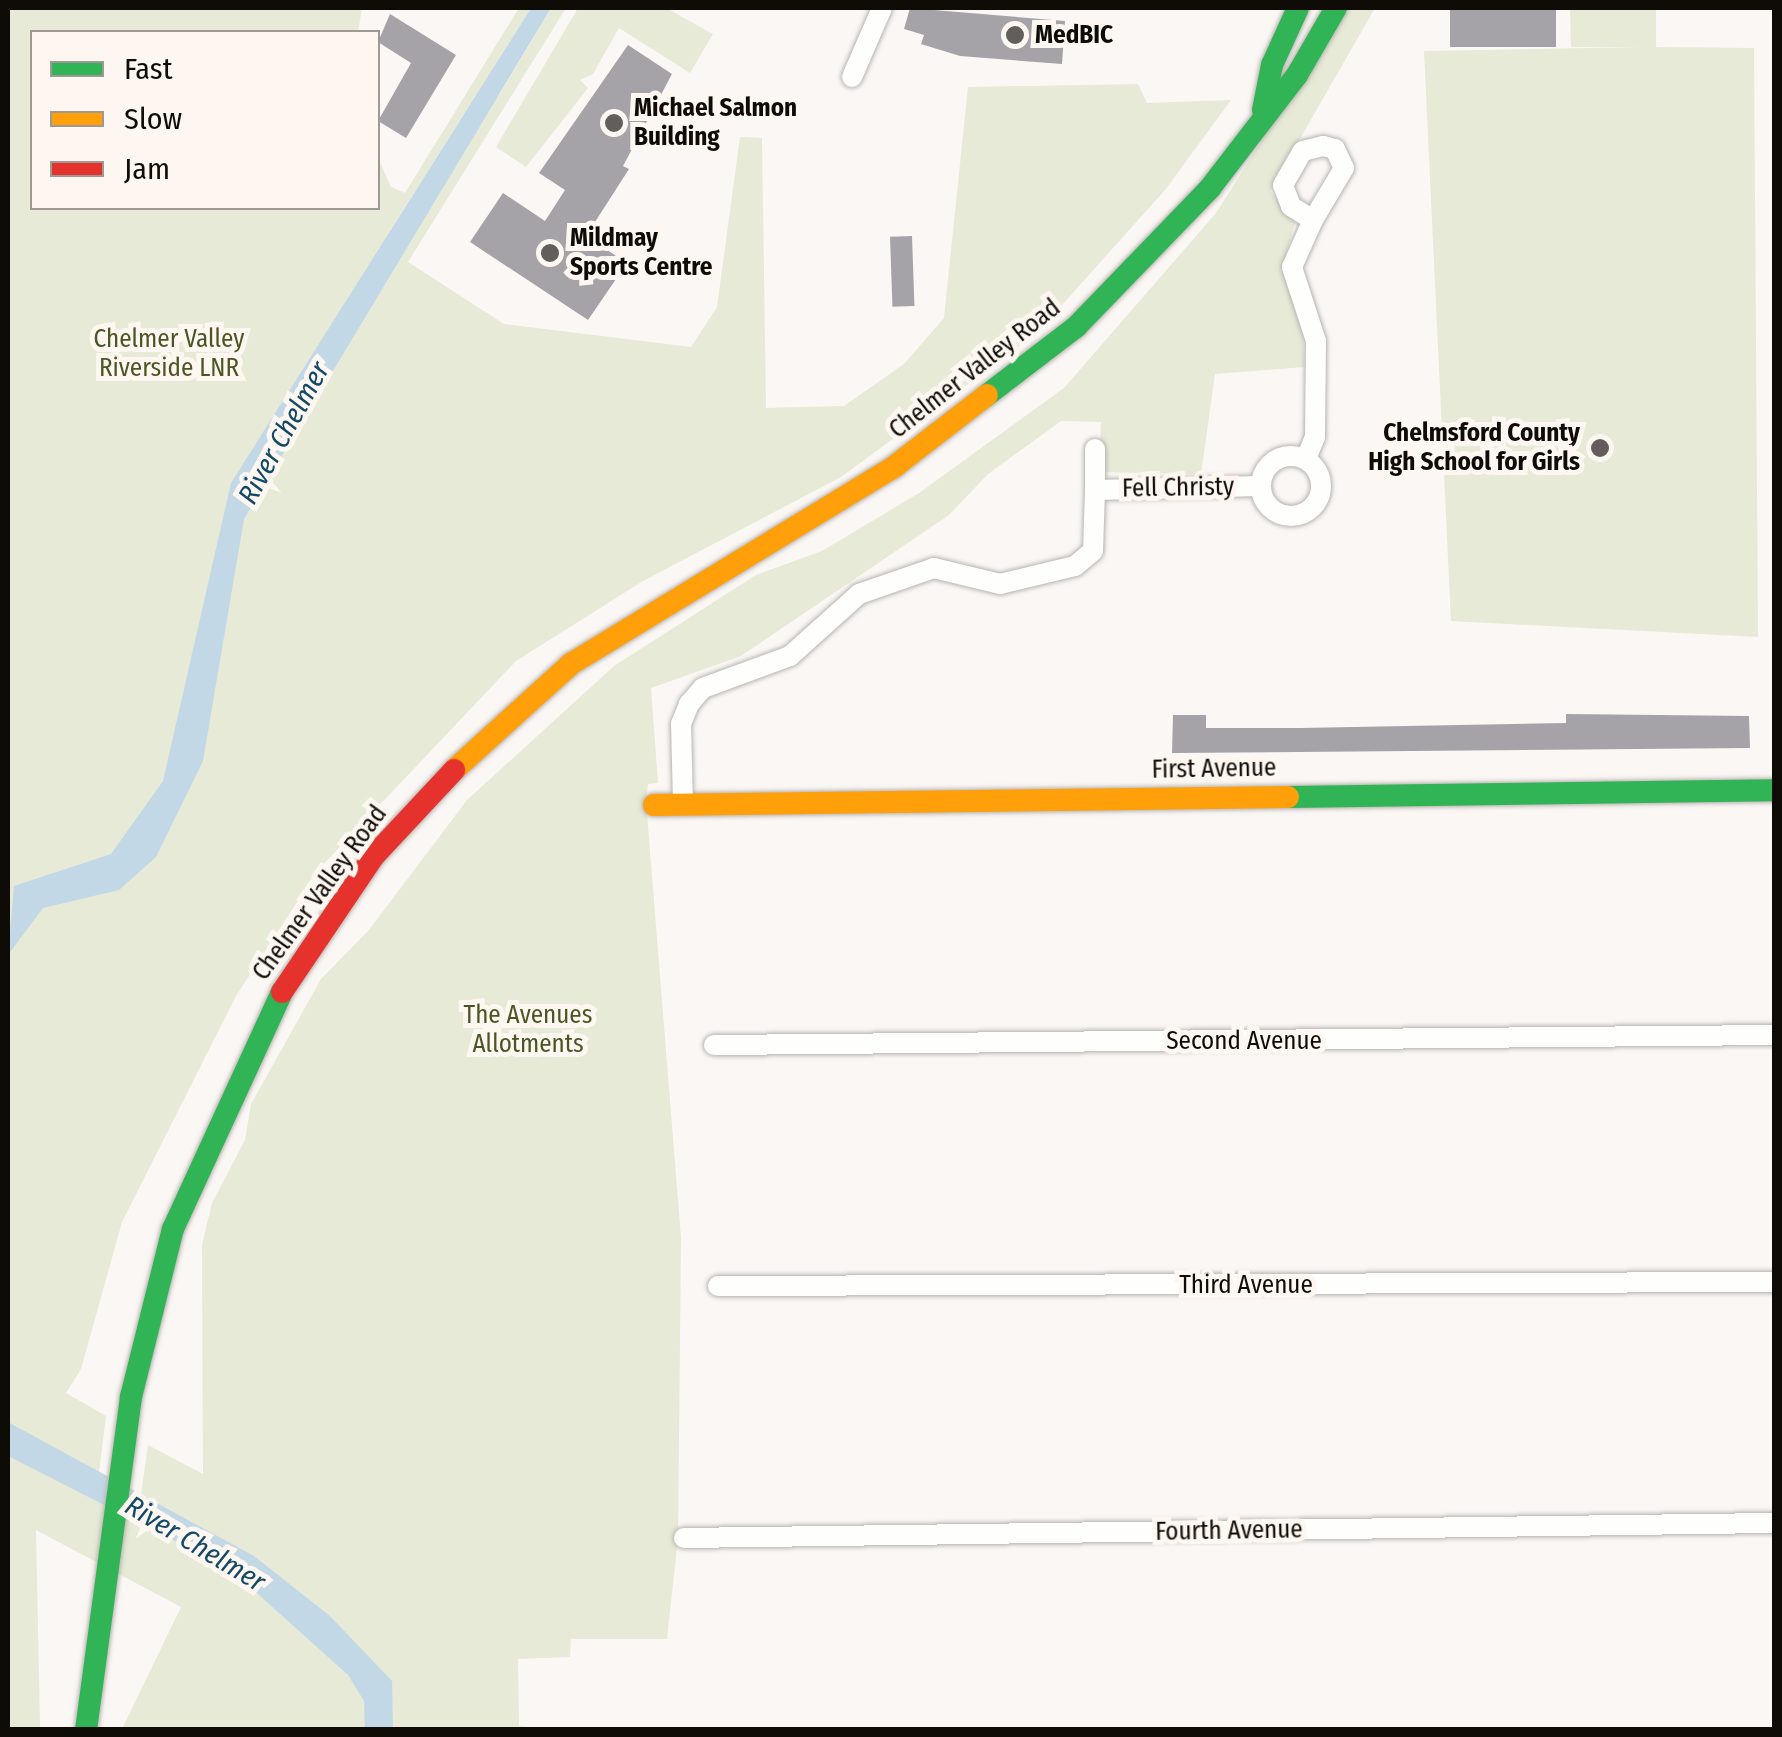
<!DOCTYPE html>
<style>
body{margin:0}
#map{position:relative;width:1782px;height:1737px;overflow:hidden;background:#fbf7f4;font-family:"Fira Sans Condensed",sans-serif}
div>[style]{position:absolute}
.green>*{inset:0;background:#e6ead6}
.water>*{inset:0;background:#c3d8e6}
.building>*{inset:0;background:#a6a3a8;transform-origin:0 0}
.roads{filter:drop-shadow(0 0 2px #b8b4b1) drop-shadow(0 0 2px #b8b4b1)}
.street>*{height:20px;margin:-10px;padding:0 10px;transform-origin:10px;border-radius:10px;background:#fefefd}
.street>.ring{margin:-10px;padding:0;box-sizing:content-box;background:none;border:20px solid #fefefd;border-radius:50%}
.fast>*{height:22px;margin:-11px;padding:0 11px;transform-origin:11px;border-radius:11px;background:#30b455}
.slow>*{height:22px;margin:-11px;padding:0 11px;transform-origin:11px;border-radius:11px;background:#ff9f0a}
.jam>*{height:22px;margin:-11px;padding:0 11px;transform-origin:11px;border-radius:11px;background:#e5322d}
.dots>*{width:28px;height:28px;translate:-50% -50%;box-sizing:border-box;border:5px solid #fef7f1;border-radius:50%}
span{translate:-50% -50%;white-space:nowrap;text-align:center;line-height:1.15;-webkit-text-stroke:10px #fef7f1;paint-order:stroke}
.poi-label{font-size:25px;color:#0f0c08;font-weight:700}
.left{translate:0 -50%;text-align:left}
.right{translate:-100% -50%;text-align:right}
.park-label{font-size:25px;color:#4a5523}
.street-label{font-size:25px;color:#0f0c08}
.water-label{font-size:28px;color:#114967;font-style:italic}
.frame{position:absolute;inset:0;border:10px solid #0f0c08;pointer-events:none}
.legend{position:absolute;left:30px;top:30px;width:350px;height:180px;box-sizing:border-box;background:#fef7f1;border:2px solid #9e9994;margin:0;padding:12px 18px;list-style:none;font-size:30px;color:#0f0c08}
.legend li{display:flex;align-items:center;gap:20px;height:50px}
.legend b{width:50px;border:2px solid #9e9994}
</style>
<div id="map">
<div class="green">
<div style="clip-path:polygon(8px 8px,362px 8px,358px 32px,32px 32px,32px 208px,378px 208px,378px 158px,391px 187px,405px 193px,519px 8px,531px 8px,388px 234px,500px 94px,551px 8px,566px 8px,408px 262px,504px 324px,691px 347px,717px 307px,740px 137px,762px 138px,766px 408px,844px 406px,904px 364px,944px 318px,968px 87px,1138px 84px,1147px 103px,1231px 100px,1165px 190px,1036px 334px,841px 477px,643px 581px,516px 661px,318px 870px,236px 996px,122px 1222px,81px 1369px,66px 1393px,106px 1416px,99px 1472px,141px 1494px,148px 1445px,203px 1474px,202px 1245px,212px 1203px,245px 1140px,251px 1104px,321px 979px,369px 930px,467px 800px,614px 666px,756px 575px,822px 551px,919px 493px,1064px 388px,1216px 213px,1346px 8px,1375px 8px,1270px 191px,1295px 222px,1282px 271px,1303px 330px,1304px 367px,1215px 374px,1201px 474px,1099px 472px,1101px 422px,1061px 421px,988px 474px,949px 515px,741px 656px,651px 688px,658px 783px,648px 784px,646px 801px,681px 1238px,678px 1538px,667px 1639px,571px 1639px,570px 1657px,518px 1659px,519px 1726px,534px 1729px,122px 1729px,181px 1607px,36px 1530px,40px 1729px,8px 1729px)"></div>
<div style="clip-path:polygon(578px 8px,666px 8px,713px 34px,690px 73px,619px 28px,593px 74px,580px 80px,588px 88px,526px 167px,496px 147px)"></div>
<div style="clip-path:polygon(1570px 8px,1656px 8px,1656px 47px,1754px 48px,1758px 637px,1451px 621px,1424px 51px,1642px 47px,1571px 47px)"></div>
</div>
<div class="water">
<div style="clip-path:polygon(531px 8px,551px 8px,244px 519px,203px 761px,156px 857px,119px 890px,43px 908px,8px 955px,14px 886px,111px 854px,163px 781px,231px 483px)"></div>
<div style="clip-path:polygon(8px 1422px,254px 1556px,330px 1616px,392px 1681px,393px 1729px,365px 1729px,364px 1701px,348px 1675px,230px 1569px,8px 1456px)"></div>
</div>
<div class="building">
<div style="clip-path:polygon(910px 8px,1065px 21px,1062px 64px,960px 56px,921px 44px,924px 35px,904px 29px)"></div>
<div style="left:1450px;top:8px;width:106px;height:39px"></div>
<div style="clip-path:polygon(390px 14px,456px 55px,406px 138px,378px 121px,411px 63px,378px 42px)"></div>
<div style="clip-path:polygon(628px 45px,672px 74px,623px 166px,629px 169px,586px 236px,627px 263px,588px 320px,470px 242px,503px 193px,545px 221px,565px 190px,539px 173px)"></div>
<div style="left:912px;top:236px;width:70px;height:22px;rotate:88deg"></div>
<div style="clip-path:polygon(1566px 714px,1749px 716px,1750px 748px,1172px 753px,1173px 715px,1206px 715px,1206px 728px,1300px 728px,1566px 723px)"></div>
</div>
<div class="roads">
<div class="street">
<div style="left:852px;top:77px;width:75px;rotate:-66.5deg"></div>
<div style="left:1095px;top:449px;width:41px;rotate:90deg"></div>
<div class="ring" style="left:1261px;top:456px;width:40px;height:40px"></div>
<div style="left:1306px;top:459px;width:24px;rotate:-68deg"></div>
<div style="left:1315px;top:437px;width:96px;rotate:-89.4deg"></div>
<div style="left:1316px;top:341px;width:78px;rotate:-108deg"></div>
<div style="left:1292px;top:267px;width:51px;rotate:-65.9deg"></div>
<div style="left:1313px;top:220px;width:26px;rotate:-148deg"></div>
<div style="left:1291px;top:206px;width:22px;rotate:-111deg"></div>
<div style="left:1283px;top:185px;width:39px;rotate:-60deg"></div>
<div style="left:1303px;top:151px;width:21px;rotate:-14deg"></div>
<div style="left:1323px;top:146px;width:12px;rotate:14deg"></div>
<div style="left:1335px;top:149px;width:21px;rotate:65deg"></div>
<div style="left:1344px;top:168px;width:61px;rotate:120.8deg"></div>
<div style="left:683px;top:804px;width:80px;rotate:-91.4deg"></div>
<div style="left:681px;top:724px;width:22px;rotate:-68deg"></div>
<div style="left:689px;top:704px;width:21px;rotate:-49deg"></div>
<div style="left:703px;top:688px;width:93px;rotate:-20.2deg"></div>
<div style="left:790px;top:656px;width:93px;rotate:-41.9deg"></div>
<div style="left:859px;top:594px;width:79px;rotate:-19.1deg"></div>
<div style="left:934px;top:568px;width:68px;rotate:13.6deg"></div>
<div style="left:1000px;top:584px;width:77px;rotate:-13.5deg"></div>
<div style="left:1075px;top:566px;width:23px;rotate:-40deg"></div>
<div style="left:1093px;top:551px;width:61px;rotate:-88.1deg"></div>
<div style="left:1095px;top:490px;width:165px;rotate:-1.4deg"></div>
<div style="left:714px;top:1045px;width:1060px;rotate:-0.54deg"></div>
<div style="left:718px;top:1286px;width:1056px;rotate:-0.22deg"></div>
<div style="left:684px;top:1538px;width:1090px;rotate:-0.79deg"></div>
</div>
<div class="fast">
<div style="left:1263px;top:110px;width:46px;rotate:-78.7deg"></div>
<div style="left:1272px;top:65px;width:63px;rotate:-65.5deg"></div>
<div style="left:987px;top:395px;width:112px;rotate:-37.4deg"></div>
<div style="left:1076px;top:327px;width:193px;rotate:-46deg"></div>
<div style="left:1210px;top:188px;width:143px;rotate:-52.4deg"></div>
<div style="left:1297px;top:75px;width:78px;rotate:-59.8deg"></div>
<div style="left:1288px;top:797px;width:486px;rotate:-0.8deg"></div>
<div style="left:86px;top:1730px;width:336px;rotate:-82.3deg"></div>
<div style="left:131px;top:1397px;width:173px;rotate:-76deg"></div>
<div style="left:173px;top:1229px;width:261px;rotate:-65.3deg"></div>
</div>
<div class="slow">
<div style="left:454px;top:770px;width:158px;rotate:-42.2deg"></div>
<div style="left:571px;top:664px;width:380px;rotate:-31.4deg"></div>
<div style="left:895px;top:466px;width:116px;rotate:-37.7deg"></div>
<div style="left:654px;top:805px;width:634px;rotate:-0.72deg"></div>
</div>
<div class="jam">
<div style="left:282px;top:992px;width:163px;rotate:-56deg"></div>
<div style="left:373px;top:857px;width:119px;rotate:-47deg"></div>
</div>
</div>
<div class="dots">
<div style="left:1015px;top:35px;background:#625e5b"></div>
<div style="left:614px;top:123px;background:#625e5b"></div>
<div style="left:550px;top:253px;background:#625e5b"></div>
<div style="left:1600px;top:448px;background:#625e5b"></div>
</div>
<div class="poi-label">
<span class="left" style="left:1035px;top:35px">MedBIC</span>
<span class="left" style="left:634px;top:123px">Michael Salmon<br>Building</span>
<span class="left" style="left:570px;top:253px">Mildmay<br>Sports Centre</span>
<span class="right" style="left:1580px;top:448px">Chelmsford County<br>High School for Girls</span>
</div>
<div class="park-label">
<span style="left:169px;top:354px">Chelmer Valley<br>Riverside LNR</span>
<span style="left:528px;top:1030px">The Avenues<br>Allotments</span>
</div>
<div class="street-label">
<span style="left:975px;top:369px;rotate:-38deg">Chelmer Valley Road</span>
<span style="left:1178px;top:488px;rotate:-1deg">Fell Christy</span>
<span style="left:1214px;top:769px;rotate:-1deg">First Avenue</span>
<span style="left:320px;top:893px;rotate:-54deg">Chelmer Valley Road</span>
<span style="left:1244px;top:1041px">Second Avenue</span>
<span style="left:1246px;top:1285px">Third Avenue</span>
<span style="left:1229px;top:1531px;rotate:-1deg">Fourth Avenue</span>
</div>
<div class="water-label">
<span style="left:284px;top:433px;rotate:-61deg">River Chelmer</span>
<span style="left:195px;top:1544px;rotate:31deg">River Chelmer</span>
</div>
<div class="frame"></div>
<ul class="legend">
<li><b style="height:12px;background:#30b455"></b>Fast</li>
<li><b style="height:12px;background:#ff9f0a"></b>Slow</li>
<li><b style="height:12px;background:#e5322d"></b>Jam</li>
</ul>
</div>
